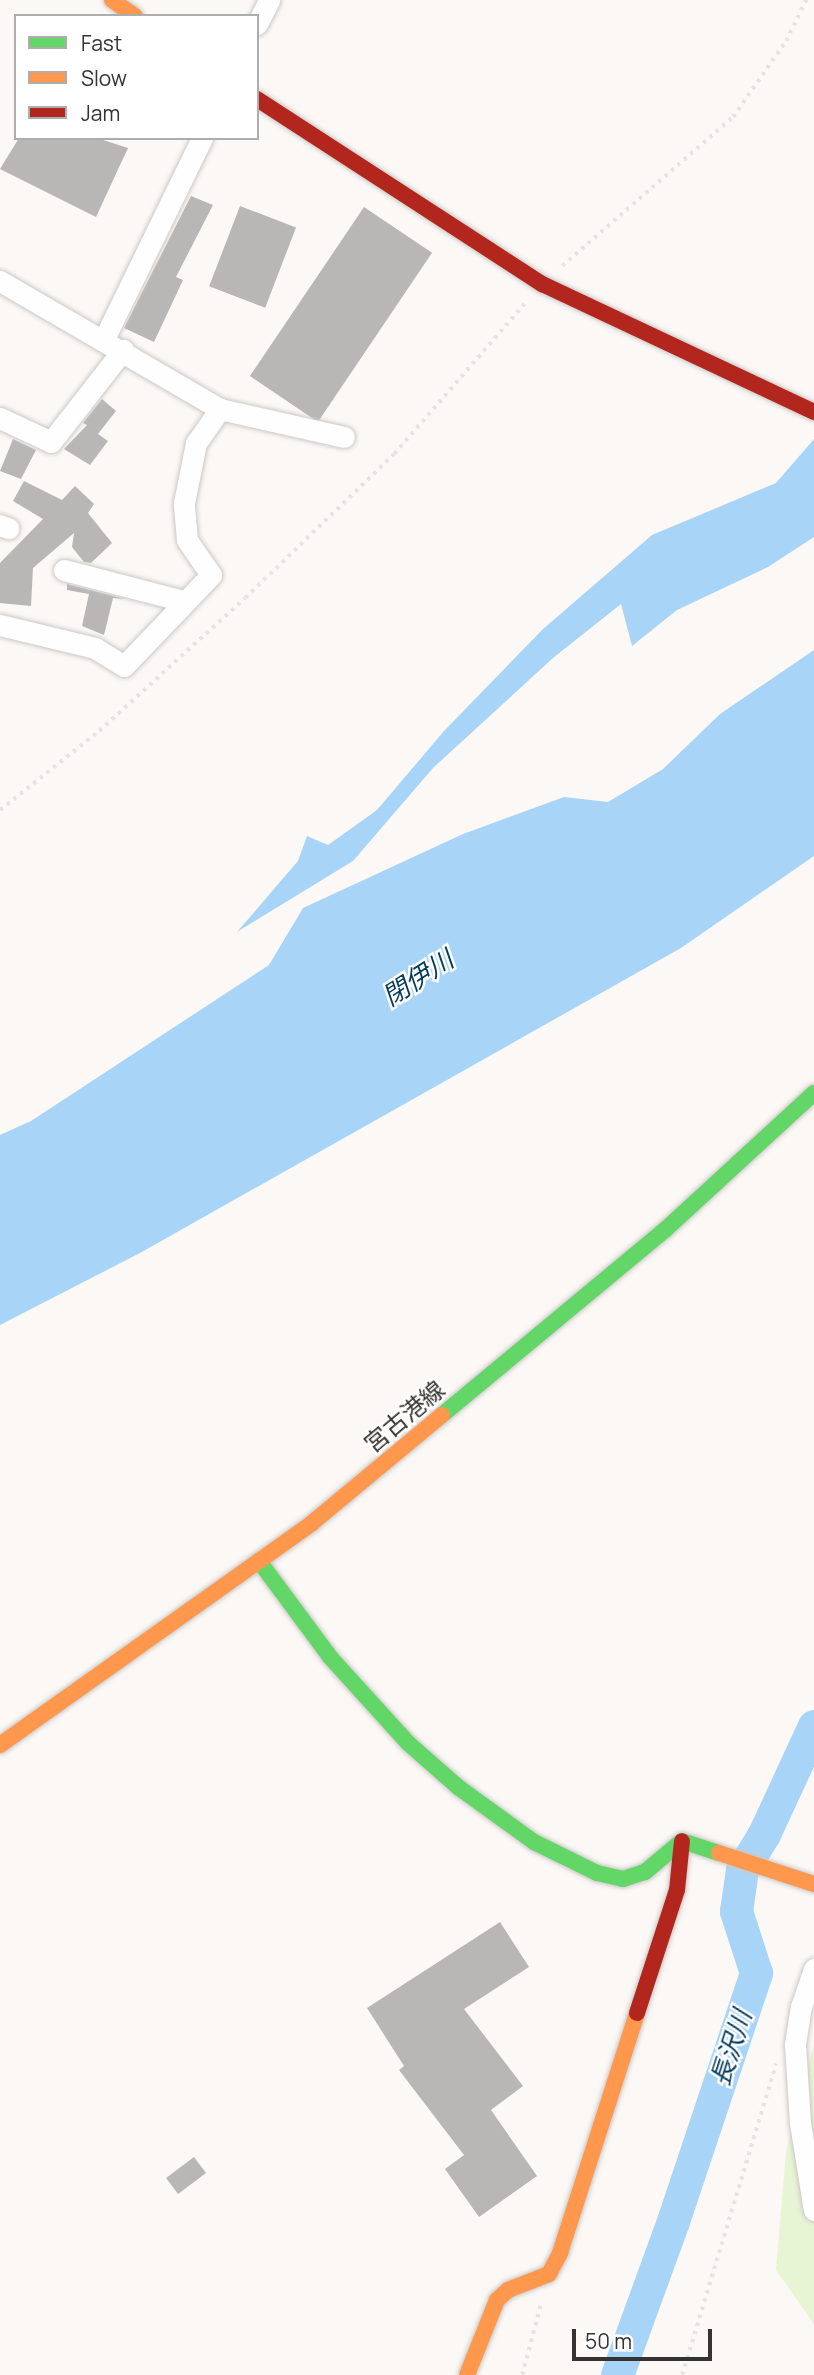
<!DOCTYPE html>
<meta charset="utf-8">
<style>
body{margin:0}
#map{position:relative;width:814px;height:2375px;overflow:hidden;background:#fbf8f5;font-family:Manrope,"Noto Sans JP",sans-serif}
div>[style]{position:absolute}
.green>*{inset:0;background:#e8f5d4}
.water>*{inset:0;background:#a8d5f7}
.river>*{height:33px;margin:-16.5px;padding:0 16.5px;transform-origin:16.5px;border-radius:16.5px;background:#a8d5f7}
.building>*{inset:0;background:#b8b7b6;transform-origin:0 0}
.path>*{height:3.5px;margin-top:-1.75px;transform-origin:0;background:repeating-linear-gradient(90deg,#e5e4e3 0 3.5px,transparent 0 8.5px)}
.roads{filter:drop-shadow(0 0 2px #cbc8c6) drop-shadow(0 0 2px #cbc8c6)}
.street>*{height:21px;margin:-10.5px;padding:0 10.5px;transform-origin:10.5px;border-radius:10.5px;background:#fefefe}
.fast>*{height:16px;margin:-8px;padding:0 8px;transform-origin:8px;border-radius:8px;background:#63d668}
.slow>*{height:16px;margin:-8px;padding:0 8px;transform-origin:8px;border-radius:8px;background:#ff974d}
.jam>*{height:16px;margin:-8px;padding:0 8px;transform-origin:8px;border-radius:8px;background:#b3261e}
span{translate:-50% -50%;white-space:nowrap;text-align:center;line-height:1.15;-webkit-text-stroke:5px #fff;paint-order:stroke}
.street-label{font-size:24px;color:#353331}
.water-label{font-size:26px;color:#063b5c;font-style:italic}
.legend{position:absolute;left:14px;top:14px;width:245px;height:126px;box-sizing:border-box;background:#fff;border:2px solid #aeadad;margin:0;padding:9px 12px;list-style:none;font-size:21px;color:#353331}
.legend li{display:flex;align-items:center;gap:14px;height:35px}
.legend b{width:35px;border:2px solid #aeadad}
.scale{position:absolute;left:572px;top:2329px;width:140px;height:32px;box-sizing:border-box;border:4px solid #353331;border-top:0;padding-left:9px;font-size:21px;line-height:24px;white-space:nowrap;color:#353331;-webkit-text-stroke:5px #fff;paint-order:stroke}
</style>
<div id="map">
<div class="green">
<div style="clip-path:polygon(814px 2044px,814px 2324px,776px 2270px,786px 2152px)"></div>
</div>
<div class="water">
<div style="clip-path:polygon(814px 439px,814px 537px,768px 567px,677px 610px,632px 646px,621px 604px,553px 658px,433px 768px,353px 861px,237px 932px,298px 861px,307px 836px,328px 845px,377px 810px,444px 731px,543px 629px,652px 535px,776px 483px)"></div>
<div style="clip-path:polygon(814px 650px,814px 856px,681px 948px,140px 1253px,0 1325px,0 1135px,31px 1121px,269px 965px,303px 908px,463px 834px,564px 797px,608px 802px,663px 769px,720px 714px)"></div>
</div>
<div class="river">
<div style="left:617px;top:2375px;width:164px;rotate:-70deg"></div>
<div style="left:673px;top:2221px;width:262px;rotate:-71.5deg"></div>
<div style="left:756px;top:1973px;width:65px;rotate:-107.9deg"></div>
<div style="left:736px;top:1911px;width:41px;rotate:-81.7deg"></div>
<div style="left:742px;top:1870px;width:42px;rotate:-58.6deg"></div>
<div style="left:764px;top:1834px;width:119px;rotate:-65.2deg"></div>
</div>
<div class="building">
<div style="clip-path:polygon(19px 138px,97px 138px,128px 148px,96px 217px,0 169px)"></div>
<div style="clip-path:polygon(191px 196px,213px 205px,176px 277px,183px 280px,154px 342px,124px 328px)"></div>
<div style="left:240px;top:206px;width:60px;height:86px;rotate:21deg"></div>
<div style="left:364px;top:207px;width:82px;height:204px;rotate:34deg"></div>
<div style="clip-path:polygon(102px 399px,116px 411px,98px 434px,108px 441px,90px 465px,64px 449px,87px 425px,83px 423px)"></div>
<div style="clip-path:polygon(13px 439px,36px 450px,21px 479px,0 471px)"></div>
<div style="clip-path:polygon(24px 481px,62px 500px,75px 486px,94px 504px,88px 513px,112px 543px,91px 563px,84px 562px,72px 547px,74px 533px,33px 568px,31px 606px,0 603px,0 563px,43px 519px,13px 501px)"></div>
<div style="clip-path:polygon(67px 584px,125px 599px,113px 598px,104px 635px,82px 626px,89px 594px,67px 590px)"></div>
<div style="clip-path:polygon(500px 1922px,529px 1967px,464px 2009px,523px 2086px,491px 2110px,537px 2176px,479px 2217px,445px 2169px,464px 2155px,399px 2070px,404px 2066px,367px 2008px)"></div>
<div style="left:194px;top:2157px;width:20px;height:35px;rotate:53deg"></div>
</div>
<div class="path">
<div style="left:562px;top:266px;width:227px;rotate:-41.1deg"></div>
<div style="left:733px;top:117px;width:93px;rotate:-55.1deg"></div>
<div style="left:786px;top:41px;width:46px;rotate:-64deg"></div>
<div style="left:0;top:810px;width:127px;rotate:-38.6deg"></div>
<div style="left:99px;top:731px;width:197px;rotate:-42.3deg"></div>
<div style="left:245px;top:598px;width:207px;rotate:-44deg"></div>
<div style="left:394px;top:454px;width:203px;rotate:-49deg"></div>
<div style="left:522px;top:2375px;width:74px;rotate:-75.2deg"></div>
<div style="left:682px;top:2375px;width:325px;rotate:-73.2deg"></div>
</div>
<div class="roads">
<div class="street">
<div style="left:257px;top:24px;width:27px;rotate:-63deg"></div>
<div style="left:0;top:281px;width:255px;rotate:30.2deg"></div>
<div style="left:220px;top:409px;width:127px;rotate:12.7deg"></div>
<div style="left:104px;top:339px;width:224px;rotate:-64deg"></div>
<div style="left:0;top:418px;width:56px;rotate:25.2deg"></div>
<div style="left:51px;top:442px;width:117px;rotate:-52deg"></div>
<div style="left:0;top:525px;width:9px;rotate:21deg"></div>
<div style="left:64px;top:570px;width:124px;rotate:14.5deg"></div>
<div style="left:0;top:625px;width:98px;rotate:13.6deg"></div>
<div style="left:95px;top:648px;width:34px;rotate:32deg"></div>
<div style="left:124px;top:666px;width:126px;rotate:-46.3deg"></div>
<div style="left:211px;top:575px;width:42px;rotate:-124.4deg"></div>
<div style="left:187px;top:540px;width:37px;rotate:-95deg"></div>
<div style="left:184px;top:503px;width:61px;rotate:-78.7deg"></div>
<div style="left:196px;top:443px;width:42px;rotate:-54.8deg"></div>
<div style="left:814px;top:1969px;width:39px;rotate:109deg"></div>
<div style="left:801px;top:2006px;width:38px;rotate:99deg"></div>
<div style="left:795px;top:2044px;width:79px;rotate:86.4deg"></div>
<div style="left:800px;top:2123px;width:88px;rotate:80.9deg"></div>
</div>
<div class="fast">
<div style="left:442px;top:1415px;width:291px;rotate:-39.7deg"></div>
<div style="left:666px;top:1229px;width:201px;rotate:-42.6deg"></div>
<div style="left:259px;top:1561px;width:119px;rotate:53.5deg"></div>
<div style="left:330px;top:1657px;width:116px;rotate:47.8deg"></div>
<div style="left:408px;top:1743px;width:67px;rotate:41.3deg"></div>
<div style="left:458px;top:1787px;width:94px;rotate:35.9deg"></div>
<div style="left:534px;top:1842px;width:70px;rotate:26.2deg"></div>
<div style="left:597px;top:1873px;width:27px;rotate:13deg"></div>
<div style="left:623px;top:1879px;width:23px;rotate:-18deg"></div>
<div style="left:645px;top:1872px;width:48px;rotate:-40deg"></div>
<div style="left:682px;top:1841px;width:39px;rotate:18deg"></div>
</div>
<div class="slow">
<div style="left:112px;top:0;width:28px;rotate:35deg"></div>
<div style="left:0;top:1745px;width:383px;rotate:-35.4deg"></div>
<div style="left:312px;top:1523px;width:169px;rotate:-39.7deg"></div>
<div style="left:719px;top:1853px;width:100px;rotate:18.1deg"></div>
<div style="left:467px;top:2375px;width:81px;rotate:-68.2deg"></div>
<div style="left:497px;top:2300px;width:15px;rotate:-42deg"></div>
<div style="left:508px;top:2290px;width:44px;rotate:-21.3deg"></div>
<div style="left:549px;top:2274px;width:24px;rotate:-62deg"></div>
<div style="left:560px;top:2253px;width:252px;rotate:-72.2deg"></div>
</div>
<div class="jam">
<div style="left:257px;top:99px;width:340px;rotate:33deg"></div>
<div style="left:542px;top:284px;width:301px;rotate:25.2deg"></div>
<div style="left:637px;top:2013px;width:129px;rotate:-72deg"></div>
<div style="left:677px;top:1890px;width:49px;rotate:-84.2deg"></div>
</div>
</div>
<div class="street-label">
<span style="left:404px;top:1416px;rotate:-40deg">宮古港線</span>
</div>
<div class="water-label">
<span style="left:418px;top:978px;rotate:-33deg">閉伊川</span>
<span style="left:731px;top:2048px;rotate:-72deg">長沢川</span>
</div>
<ul class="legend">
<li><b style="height:9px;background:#63d668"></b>Fast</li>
<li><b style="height:9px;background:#ff974d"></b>Slow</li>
<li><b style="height:9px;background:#b3261e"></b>Jam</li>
</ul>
<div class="scale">50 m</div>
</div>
